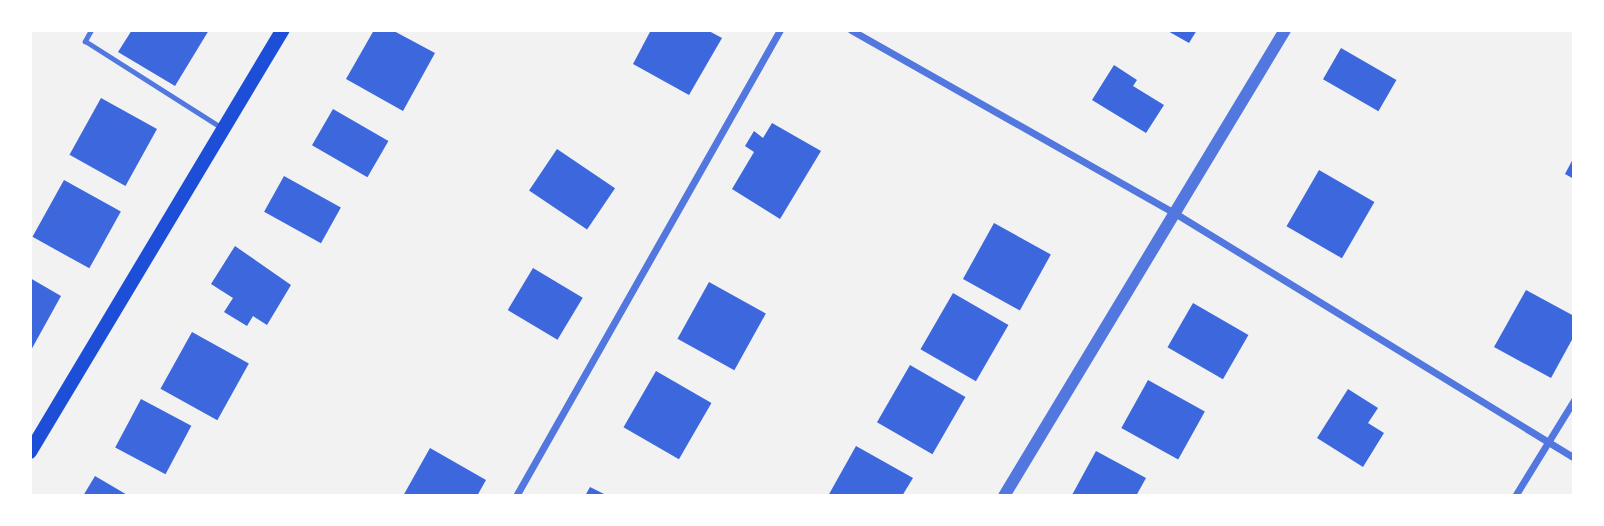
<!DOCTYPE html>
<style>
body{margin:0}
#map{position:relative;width:1604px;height:526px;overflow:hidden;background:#f2f2f2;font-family:"Golos Text",sans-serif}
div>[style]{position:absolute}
.building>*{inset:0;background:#3d67dc;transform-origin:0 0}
.service>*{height:5px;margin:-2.5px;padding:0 2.5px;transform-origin:2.5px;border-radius:2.5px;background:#5277de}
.minor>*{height:7px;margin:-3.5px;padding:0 3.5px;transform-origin:3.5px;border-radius:3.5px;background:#5277de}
.tertiary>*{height:12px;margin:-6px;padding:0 6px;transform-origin:6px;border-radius:6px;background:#5277de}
.secondary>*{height:14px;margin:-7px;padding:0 7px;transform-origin:7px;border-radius:7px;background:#1d4ed8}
span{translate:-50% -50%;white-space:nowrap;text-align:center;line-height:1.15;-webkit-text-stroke:6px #fff;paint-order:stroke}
.frame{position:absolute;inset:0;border:32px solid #fff;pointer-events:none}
</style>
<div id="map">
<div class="building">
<div style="clip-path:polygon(132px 30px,209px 30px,175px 86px,118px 52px)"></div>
<div style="clip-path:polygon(374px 30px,392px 30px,435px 53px,403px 111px,346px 79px)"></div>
<div style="clip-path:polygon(651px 30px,707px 30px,722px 38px,689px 95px,633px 64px)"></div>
<div style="clip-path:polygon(1166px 30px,1197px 30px,1189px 43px)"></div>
<div style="left:1341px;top:48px;width:64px;height:36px;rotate:30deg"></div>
<div style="clip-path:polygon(1114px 65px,1137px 80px,1133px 86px,1164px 105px,1146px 133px,1092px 100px)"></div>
<div style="left:101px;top:98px;width:64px;height:65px;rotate:29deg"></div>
<div style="left:333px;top:109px;width:64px;height:42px;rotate:30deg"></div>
<div style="clip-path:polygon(772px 123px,821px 151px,780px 219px,732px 189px,754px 152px,745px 146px,754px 131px,763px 138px)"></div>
<div style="left:557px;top:149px;width:70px;height:50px;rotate:34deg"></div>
<div style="clip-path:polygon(1574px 157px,1574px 179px,1565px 174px)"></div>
<div style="left:1319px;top:170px;width:64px;height:65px;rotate:30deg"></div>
<div style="left:284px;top:176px;width:65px;height:41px;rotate:29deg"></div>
<div style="left:64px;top:180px;width:65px;height:65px;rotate:29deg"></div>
<div style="left:994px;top:223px;width:65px;height:64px;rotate:29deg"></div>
<div style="clip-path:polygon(235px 246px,291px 285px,267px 325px,253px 316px,247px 326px,224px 312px,233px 298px,211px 284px)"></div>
<div style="left:533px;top:268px;width:58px;height:49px;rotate:31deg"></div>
<div style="clip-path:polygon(30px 278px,61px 296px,30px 352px)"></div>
<div style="left:709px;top:282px;width:65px;height:65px;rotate:29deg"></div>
<div style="clip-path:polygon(1526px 290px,1574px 316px,1574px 336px,1551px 378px,1494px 347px)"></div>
<div style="left:953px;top:293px;width:64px;height:65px;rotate:30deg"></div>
<div style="left:1193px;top:303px;width:64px;height:51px;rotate:30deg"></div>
<div style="left:192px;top:332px;width:65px;height:65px;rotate:29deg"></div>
<div style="left:910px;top:365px;width:64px;height:66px;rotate:30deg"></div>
<div style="left:656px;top:371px;width:64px;height:65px;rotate:30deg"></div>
<div style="left:1148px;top:380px;width:65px;height:55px;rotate:29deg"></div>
<div style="clip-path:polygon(1348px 389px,1378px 408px,1368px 423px,1384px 433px,1363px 467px,1317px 438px)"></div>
<div style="left:141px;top:399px;width:57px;height:55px;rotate:28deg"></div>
<div style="clip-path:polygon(856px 446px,913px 478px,902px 496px,828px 496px)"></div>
<div style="clip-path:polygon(430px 448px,486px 480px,477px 496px,403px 496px)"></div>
<div style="clip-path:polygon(1096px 451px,1146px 478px,1136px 496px,1072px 495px)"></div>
<div style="clip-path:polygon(95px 476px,129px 496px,83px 496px)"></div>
<div style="clip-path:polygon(590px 487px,608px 496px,585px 496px)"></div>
</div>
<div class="service">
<div style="left:91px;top:30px;width:13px;rotate:119deg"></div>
<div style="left:85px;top:41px;width:162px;rotate:32.4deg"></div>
</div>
<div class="minor">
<div style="left:851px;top:30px;width:370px;rotate:29.5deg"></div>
<div style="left:1173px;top:212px;width:470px;rotate:31.5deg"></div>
<div style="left:516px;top:496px;width:536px;rotate:-60.47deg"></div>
<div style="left:1515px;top:496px;width:113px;rotate:-58.4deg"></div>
</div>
<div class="tertiary">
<div style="left:1004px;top:496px;width:544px;rotate:-58.91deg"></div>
</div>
<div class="secondary">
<div style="left:30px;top:452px;width:492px;rotate:-59.1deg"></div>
</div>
<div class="frame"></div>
</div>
